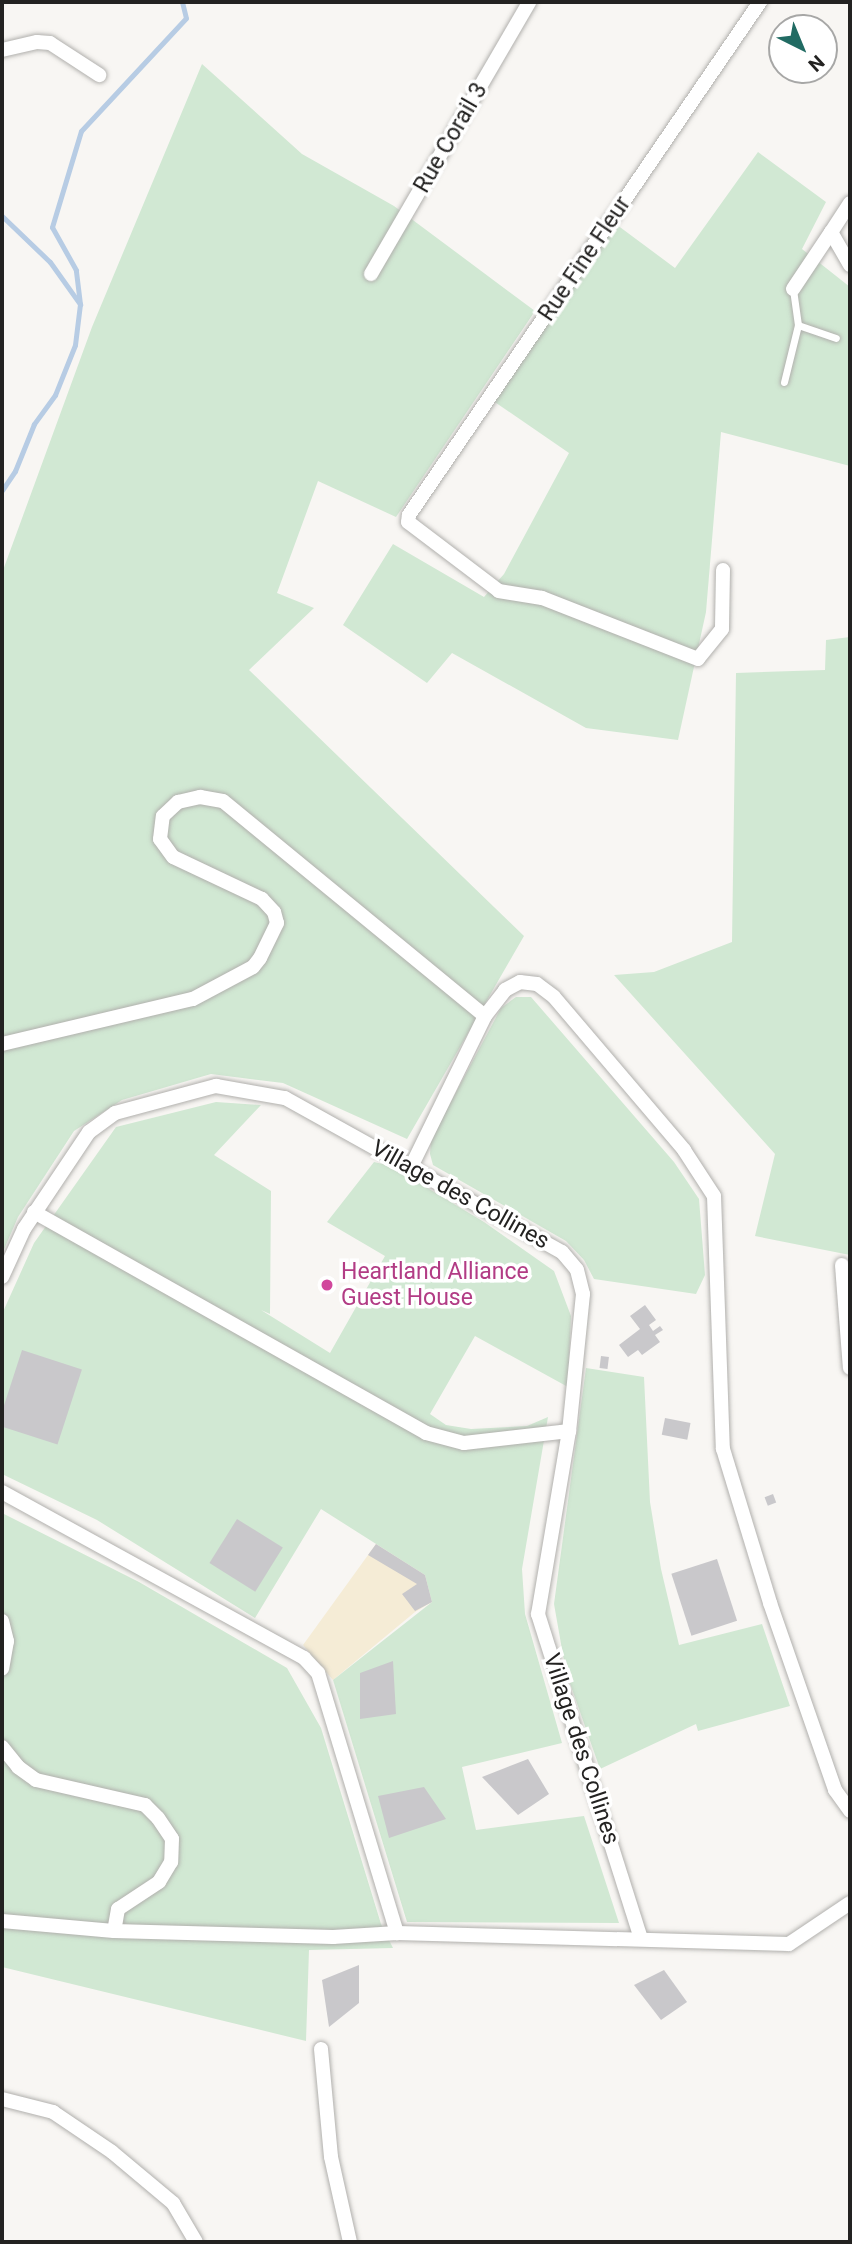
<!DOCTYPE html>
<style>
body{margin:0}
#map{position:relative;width:852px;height:2244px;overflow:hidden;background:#f8f6f3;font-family:Roboto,sans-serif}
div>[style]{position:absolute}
.commercial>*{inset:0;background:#f5ecd6}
.green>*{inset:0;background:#d1e8d3}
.stream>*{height:5px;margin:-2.5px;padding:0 2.5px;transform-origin:2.5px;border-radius:2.5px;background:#b7cce4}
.building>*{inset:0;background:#c9c8cb;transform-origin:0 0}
.roads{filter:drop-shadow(0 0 2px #b1b0ad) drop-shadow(0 0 2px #b1b0ad)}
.service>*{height:7px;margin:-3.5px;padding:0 3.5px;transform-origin:3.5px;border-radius:3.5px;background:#fff}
.minor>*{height:14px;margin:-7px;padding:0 7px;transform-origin:7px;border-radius:7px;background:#fff}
.dots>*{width:19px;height:19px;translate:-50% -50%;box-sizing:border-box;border:4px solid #fff;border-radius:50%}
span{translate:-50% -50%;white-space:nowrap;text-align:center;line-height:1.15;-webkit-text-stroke:7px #fff;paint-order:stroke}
.street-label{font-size:23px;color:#232221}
.hotel-label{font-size:23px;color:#b23c85}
.left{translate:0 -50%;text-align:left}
.frame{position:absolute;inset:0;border:4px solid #232221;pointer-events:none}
.north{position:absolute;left:768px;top:14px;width:70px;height:70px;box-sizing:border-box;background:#fff;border:2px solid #a7a7a6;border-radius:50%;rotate:137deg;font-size:19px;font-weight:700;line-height:28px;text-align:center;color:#232221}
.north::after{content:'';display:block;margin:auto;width:24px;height:32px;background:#216b63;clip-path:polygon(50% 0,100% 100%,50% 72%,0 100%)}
</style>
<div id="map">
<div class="commercial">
<div style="clip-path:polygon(376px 1544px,425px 1575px,432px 1602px,415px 1612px,333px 1680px,303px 1645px)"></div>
</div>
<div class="green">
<div style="clip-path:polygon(202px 64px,302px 154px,394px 206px,535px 311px,396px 517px,318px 481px,277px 593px,314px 608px,249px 670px,524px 936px,407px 1139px,283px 1083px,211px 1074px,122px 1100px,74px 1131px,18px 1217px,2px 1254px,2px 573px,92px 327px)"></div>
<div style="clip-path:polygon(758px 152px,826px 202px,802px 249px,850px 287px,850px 466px,721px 432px,706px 612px,678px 740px,586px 728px,452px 653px,427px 683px,343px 625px,393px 544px,484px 597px,504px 574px,569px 453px,486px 396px,510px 367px,605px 216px,675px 268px)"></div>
<div style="clip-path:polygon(850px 637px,850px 1255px,755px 1236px,775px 1154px,614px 975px,654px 972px,732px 942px,736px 673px,825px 670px,826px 640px)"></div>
<div style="clip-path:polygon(516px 997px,531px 997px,674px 1162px,699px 1199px,705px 1275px,696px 1294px,594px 1279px,584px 1260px,566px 1241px,433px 1165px,430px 1154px,431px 1139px,501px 1008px)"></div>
<div style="clip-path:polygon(216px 1102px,261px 1105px,214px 1155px,271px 1191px,270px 1314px,261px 1310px,330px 1353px,385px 1256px,327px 1222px,374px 1162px,391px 1166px,484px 1222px,554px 1271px,571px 1316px,568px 1387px,475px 1336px,430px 1414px,446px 1425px,471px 1429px,527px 1426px,548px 1417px,522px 1569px,525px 1614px,562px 1743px,462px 1767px,476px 1830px,584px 1816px,619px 1923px,407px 1922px,333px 1680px,432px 1602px,425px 1575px,321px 1509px,255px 1618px,97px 1520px,2px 1474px,2px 1314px,34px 1243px,116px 1127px)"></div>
<div style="clip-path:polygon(586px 1368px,644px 1377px,650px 1502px,661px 1569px,679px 1645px,762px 1624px,790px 1706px,698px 1731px,696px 1724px,600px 1769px,566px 1672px,554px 1604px)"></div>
<div style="clip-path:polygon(2px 1513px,139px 1582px,287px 1668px,321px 1728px,381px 1924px,393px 1948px,309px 1950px,306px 2041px,2px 1967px)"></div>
</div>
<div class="stream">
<div style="left:2px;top:216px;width:66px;rotate:43.8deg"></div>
<div style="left:50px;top:262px;width:52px;rotate:54.5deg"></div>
<div style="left:80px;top:304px;width:41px;rotate:97deg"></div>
<div style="left:75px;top:345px;width:54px;rotate:111.8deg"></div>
<div style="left:55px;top:395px;width:36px;rotate:126deg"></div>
<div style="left:34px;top:424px;width:51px;rotate:112deg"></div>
<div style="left:15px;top:471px;width:23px;rotate:124deg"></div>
<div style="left:80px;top:304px;width:34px;rotate:-97deg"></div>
<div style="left:76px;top:270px;width:49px;rotate:-119.2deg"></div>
<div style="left:52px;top:227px;width:100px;rotate:-73.2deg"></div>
<div style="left:81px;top:131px;width:154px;rotate:-47.1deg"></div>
<div style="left:186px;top:18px;width:16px;rotate:-104deg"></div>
</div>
<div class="building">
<div style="clip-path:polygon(645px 1305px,656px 1320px,649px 1325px,653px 1331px,660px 1326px,663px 1330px,655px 1335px,660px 1342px,642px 1355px,638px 1350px,628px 1357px,619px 1345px,640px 1329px,630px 1316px)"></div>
<div style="left:22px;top:1350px;width:63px;height:79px;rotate:18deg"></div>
<div style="left:601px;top:1356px;width:8px;height:12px;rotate:7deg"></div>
<div style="left:665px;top:1418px;width:26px;height:17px;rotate:11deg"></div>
<div style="left:773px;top:1494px;width:9px;height:9px;rotate:69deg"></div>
<div style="left:237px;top:1519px;width:54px;height:52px;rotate:32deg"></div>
<div style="clip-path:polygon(376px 1544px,425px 1575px,432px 1602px,415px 1611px,402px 1594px,417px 1584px,368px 1555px)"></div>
<div style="left:717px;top:1559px;width:65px;height:48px;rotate:72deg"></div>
<div style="clip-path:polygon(393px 1661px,396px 1714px,360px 1719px,360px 1673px)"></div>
<div style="clip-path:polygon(528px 1759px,549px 1794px,518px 1815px,482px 1777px)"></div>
<div style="clip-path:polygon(424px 1787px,446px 1819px,389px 1838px,378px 1796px)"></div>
<div style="clip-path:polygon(359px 1965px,359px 2003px,329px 2027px,322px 1980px)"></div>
<div style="clip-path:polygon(664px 1970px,687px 2002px,661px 2020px,634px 1985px)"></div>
</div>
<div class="roads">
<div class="service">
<div style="left:798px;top:325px;width:40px;rotate:18.9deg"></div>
<div style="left:784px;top:382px;width:59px;rotate:-76.2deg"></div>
<div style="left:798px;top:325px;width:36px;rotate:-98deg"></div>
</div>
<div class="minor">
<div style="left:2px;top:50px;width:36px;rotate:-13deg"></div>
<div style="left:37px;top:42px;width:13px;rotate:4deg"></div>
<div style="left:50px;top:43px;width:59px;rotate:33.1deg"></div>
<div style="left:850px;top:203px;width:35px;rotate:123deg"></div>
<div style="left:831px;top:232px;width:38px;rotate:60deg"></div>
<div style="left:371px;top:274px;width:315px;rotate:-59.8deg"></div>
<div style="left:793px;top:289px;width:69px;rotate:-56.3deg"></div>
<div style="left:723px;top:570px;width:59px;rotate:91deg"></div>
<div style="left:722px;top:629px;width:38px;rotate:129deg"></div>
<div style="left:698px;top:659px;width:168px;rotate:-158.6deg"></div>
<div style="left:542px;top:598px;width:44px;rotate:-170.8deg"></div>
<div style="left:499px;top:591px;width:114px;rotate:-142.8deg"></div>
<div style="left:408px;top:522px;width:7px;rotate:-82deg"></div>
<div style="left:409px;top:515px;width:622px;rotate:-55.62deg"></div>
<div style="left:2px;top:1044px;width:196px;rotate:-13.3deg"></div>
<div style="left:193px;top:999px;width:68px;rotate:-28.1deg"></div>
<div style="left:253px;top:967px;width:11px;rotate:-52deg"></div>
<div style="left:260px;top:958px;width:39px;rotate:-64deg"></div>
<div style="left:277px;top:923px;width:11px;rotate:-105deg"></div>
<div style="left:274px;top:912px;width:18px;rotate:-133deg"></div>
<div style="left:262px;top:899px;width:98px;rotate:-154.7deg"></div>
<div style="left:173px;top:857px;width:22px;rotate:-126deg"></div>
<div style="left:160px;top:839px;width:23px;rotate:-83deg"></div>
<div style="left:163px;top:816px;width:21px;rotate:-43deg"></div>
<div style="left:178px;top:802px;width:23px;rotate:-13deg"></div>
<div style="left:200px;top:797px;width:23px;rotate:10deg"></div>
<div style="left:223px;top:801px;width:339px;rotate:39.4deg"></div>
<div style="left:411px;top:1167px;width:168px;rotate:-63.9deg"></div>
<div style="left:485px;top:1016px;width:33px;rotate:-52deg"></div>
<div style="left:505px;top:990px;width:17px;rotate:-28deg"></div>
<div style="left:520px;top:982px;width:17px;rotate:7deg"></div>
<div style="left:537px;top:984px;width:21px;rotate:37deg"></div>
<div style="left:554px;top:997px;width:201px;rotate:49.6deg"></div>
<div style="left:684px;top:1150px;width:55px;rotate:56.9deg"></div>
<div style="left:714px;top:1196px;width:253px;rotate:88deg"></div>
<div style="left:723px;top:1449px;width:161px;rotate:73deg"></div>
<div style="left:770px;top:1603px;width:198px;rotate:70.8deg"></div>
<div style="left:835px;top:1790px;width:26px;rotate:54deg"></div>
<div style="left:34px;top:1212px;width:450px;rotate:29.4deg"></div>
<div style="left:426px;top:1433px;width:39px;rotate:15deg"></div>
<div style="left:464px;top:1443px;width:106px;rotate:-6.5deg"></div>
<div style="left:842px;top:1265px;width:103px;rotate:85.6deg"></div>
<div style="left:2px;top:1277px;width:53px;rotate:-65.4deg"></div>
<div style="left:24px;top:1229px;width:117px;rotate:-56.2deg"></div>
<div style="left:89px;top:1132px;width:32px;rotate:-36deg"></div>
<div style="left:115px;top:1113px;width:105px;rotate:-15deg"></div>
<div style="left:216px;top:1086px;width:70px;rotate:9.9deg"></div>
<div style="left:285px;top:1098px;width:317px;rotate:29.1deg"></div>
<div style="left:562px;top:1252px;width:23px;rotate:50deg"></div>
<div style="left:577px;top:1270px;width:25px;rotate:76deg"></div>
<div style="left:583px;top:1294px;width:138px;rotate:95.8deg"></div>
<div style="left:569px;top:1431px;width:186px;rotate:99.6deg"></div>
<div style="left:538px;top:1614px;width:340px;rotate:72.4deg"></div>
<div style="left:2px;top:1492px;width:345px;rotate:28.8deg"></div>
<div style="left:304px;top:1658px;width:21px;rotate:47deg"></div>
<div style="left:318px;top:1673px;width:272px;rotate:73.1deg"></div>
<div style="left:2px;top:1621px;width:21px;rotate:76deg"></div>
<div style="left:7px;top:1641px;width:28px;rotate:100deg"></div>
<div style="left:2px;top:1747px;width:26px;rotate:51deg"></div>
<div style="left:18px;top:1767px;width:22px;rotate:36deg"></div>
<div style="left:36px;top:1780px;width:112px;rotate:12.9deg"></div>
<div style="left:145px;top:1805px;width:18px;rotate:45deg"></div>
<div style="left:158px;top:1818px;width:25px;rotate:56deg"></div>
<div style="left:172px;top:1839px;width:23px;rotate:92deg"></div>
<div style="left:171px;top:1862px;width:23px;rotate:121deg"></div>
<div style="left:159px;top:1882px;width:49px;rotate:146.6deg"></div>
<div style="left:118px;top:1909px;width:22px;rotate:100deg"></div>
<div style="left:2px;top:1921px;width:112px;rotate:5.1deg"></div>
<div style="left:114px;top:1931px;width:219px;rotate:1.6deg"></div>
<div style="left:333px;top:1937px;width:64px;rotate:-3.6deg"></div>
<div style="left:397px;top:1933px;width:392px;rotate:1.6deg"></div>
<div style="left:789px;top:1944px;width:73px;rotate:-33.9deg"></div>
<div style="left:321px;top:2049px;width:108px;rotate:84.7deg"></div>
<div style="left:331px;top:2157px;width:87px;rotate:77.4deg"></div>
<div style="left:2px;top:2099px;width:53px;rotate:14.3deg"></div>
<div style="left:53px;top:2112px;width:71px;rotate:34.1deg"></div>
<div style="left:112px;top:2152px;width:80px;rotate:39.9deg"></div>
<div style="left:173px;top:2203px;width:45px;rotate:59.5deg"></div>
</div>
</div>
<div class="dots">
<div style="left:327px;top:1285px;background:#d1479c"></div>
</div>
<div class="street-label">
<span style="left:451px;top:138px;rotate:-60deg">Rue Corail 3</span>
<span style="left:585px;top:259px;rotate:-56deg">Rue Fine Fleur</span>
<span style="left:460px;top:1195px;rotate:29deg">Village des Collines</span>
<span style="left:581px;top:1749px;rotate:72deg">Village des Collines</span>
</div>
<div class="hotel-label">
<span class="left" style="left:341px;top:1285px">Heartland Alliance<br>Guest House</span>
</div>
<div class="frame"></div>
<div class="north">N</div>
</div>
